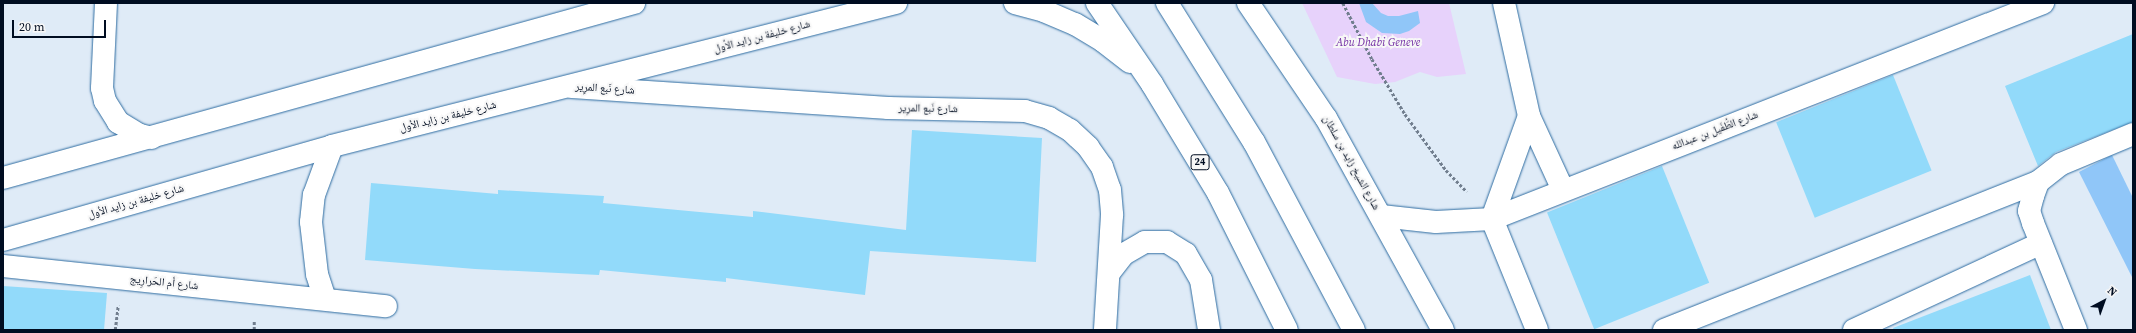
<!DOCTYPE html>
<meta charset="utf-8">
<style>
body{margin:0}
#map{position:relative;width:2136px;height:333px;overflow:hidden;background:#dfebf7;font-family:"Source Serif 4","Noto Naskh Arabic",serif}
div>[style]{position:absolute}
.green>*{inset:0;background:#e7d2fb}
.water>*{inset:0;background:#90c6f8}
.building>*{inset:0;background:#92dafa;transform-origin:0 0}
.path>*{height:2.5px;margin-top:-1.25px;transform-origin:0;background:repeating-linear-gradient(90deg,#717e8e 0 3px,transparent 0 5px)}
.roads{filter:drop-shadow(0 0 1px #2e6ca1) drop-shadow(0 0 1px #2e6ca1)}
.minor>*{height:22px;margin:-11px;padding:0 11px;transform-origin:11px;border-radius:11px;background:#fff}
.major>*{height:22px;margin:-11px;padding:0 11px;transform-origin:11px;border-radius:11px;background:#fff}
.highway>*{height:22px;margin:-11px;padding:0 11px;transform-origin:11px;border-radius:11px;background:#fff}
span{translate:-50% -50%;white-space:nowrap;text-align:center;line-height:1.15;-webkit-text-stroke:4px #f7f7f7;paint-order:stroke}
.shield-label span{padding:1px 3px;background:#f7f7f7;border:1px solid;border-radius:3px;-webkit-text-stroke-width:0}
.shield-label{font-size:10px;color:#000d21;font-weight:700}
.street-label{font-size:11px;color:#000d21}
.park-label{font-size:11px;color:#722da3;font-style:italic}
.frame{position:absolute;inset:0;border:4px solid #000d21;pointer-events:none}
.north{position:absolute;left:2084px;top:281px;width:40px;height:40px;-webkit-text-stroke:3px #f7f7f7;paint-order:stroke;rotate:41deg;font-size:11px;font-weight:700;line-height:16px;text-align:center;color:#000d21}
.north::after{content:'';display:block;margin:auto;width:14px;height:18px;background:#000d21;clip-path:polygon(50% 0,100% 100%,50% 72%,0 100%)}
.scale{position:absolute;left:12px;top:20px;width:94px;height:18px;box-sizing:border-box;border:2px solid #000d21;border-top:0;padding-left:5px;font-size:12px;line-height:14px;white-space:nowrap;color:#000d21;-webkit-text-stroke:3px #f7f7f7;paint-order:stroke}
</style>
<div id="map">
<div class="green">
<div style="clip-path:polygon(1302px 3px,1449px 3px,1466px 74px,1437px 77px,1420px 72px,1395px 82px,1375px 84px,1337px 77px)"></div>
</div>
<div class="water">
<div style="clip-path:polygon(1359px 3px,1372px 3px,1381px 13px,1388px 16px,1399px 16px,1418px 11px,1420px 23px,1409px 31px,1400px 34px,1382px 33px,1366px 22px)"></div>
<div style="clip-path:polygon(2112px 155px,2133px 198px,2133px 279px,2079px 172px)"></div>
</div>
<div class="building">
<div style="clip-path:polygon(2133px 34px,2133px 122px,2056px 152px,2038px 166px,2005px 86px)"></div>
<div style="left:1893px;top:75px;width:103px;height:126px;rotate:68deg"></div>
<div style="clip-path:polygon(912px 130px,1042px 138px,1036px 262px,870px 251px,865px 295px,726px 278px,726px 282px,600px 270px,599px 275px,475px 269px,365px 260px,371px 183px,498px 194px,498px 190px,604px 196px,603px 203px,753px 217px,753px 211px,906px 230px)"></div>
<div style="left:1662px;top:166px;width:126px;height:124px;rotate:68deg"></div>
<div style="clip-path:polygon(2030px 275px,2051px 330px,1894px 330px,1893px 328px)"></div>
<div style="clip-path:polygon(3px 286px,107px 293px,104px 330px,3px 330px)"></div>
</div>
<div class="path">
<div style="left:1343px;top:3px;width:63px;rotate:62.6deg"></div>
<div style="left:1372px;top:59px;width:64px;rotate:59deg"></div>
<div style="left:1405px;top:114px;width:69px;rotate:53.8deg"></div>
<div style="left:1446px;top:170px;width:30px;rotate:46deg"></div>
<div style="left:115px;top:330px;width:25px;rotate:-83deg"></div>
<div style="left:254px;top:330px;width:9px;rotate:-90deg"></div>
</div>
<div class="roads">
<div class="minor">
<div style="left:106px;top:3px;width:85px;rotate:92.7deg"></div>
<div style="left:102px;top:88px;width:13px;rotate:77deg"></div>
<div style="left:105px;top:101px;width:25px;rotate:58deg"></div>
<div style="left:118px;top:122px;width:26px;rotate:31deg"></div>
<div style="left:140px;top:135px;width:12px;rotate:14deg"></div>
<div style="left:1504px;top:3px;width:116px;rotate:77.5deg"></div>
<div style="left:1529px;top:116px;width:81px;rotate:65.3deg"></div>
<div style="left:572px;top:87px;width:317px;rotate:3.8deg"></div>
<div style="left:888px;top:108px;width:137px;rotate:1.3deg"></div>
<div style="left:1025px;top:111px;width:25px;rotate:16deg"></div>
<div style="left:1049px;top:118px;width:24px;rotate:30deg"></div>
<div style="left:1070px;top:130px;width:25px;rotate:43deg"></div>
<div style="left:1088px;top:147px;width:24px;rotate:55deg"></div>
<div style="left:1102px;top:167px;width:24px;rotate:71deg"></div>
<div style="left:1110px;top:190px;width:25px;rotate:85deg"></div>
<div style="left:1112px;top:215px;width:115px;rotate:93.5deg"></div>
<div style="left:1529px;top:116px;width:109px;rotate:109.8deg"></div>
<div style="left:1492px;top:219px;width:120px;rotate:67.9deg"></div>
<div style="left:1381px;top:216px;width:55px;rotate:6.2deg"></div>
<div style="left:1436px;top:222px;width:56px;rotate:-3.1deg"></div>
<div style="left:1492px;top:219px;width:592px;rotate:-21.41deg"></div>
<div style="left:3px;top:266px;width:385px;rotate:6deg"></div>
<div style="left:1109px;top:273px;width:24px;rotate:-52deg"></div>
<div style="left:1124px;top:254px;width:24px;rotate:-30deg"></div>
<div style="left:1145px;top:242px;width:22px"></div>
<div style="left:1167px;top:242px;width:22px;rotate:32deg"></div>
<div style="left:1186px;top:254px;width:30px;rotate:60deg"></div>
<div style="left:1201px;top:280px;width:51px;rotate:80.9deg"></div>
<div style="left:325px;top:299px;width:26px;rotate:-108deg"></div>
<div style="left:317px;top:274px;width:52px;rotate:-96.6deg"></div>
<div style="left:311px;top:222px;width:27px;rotate:-84deg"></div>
<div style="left:314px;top:195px;width:52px;rotate:-69.8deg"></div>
<div style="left:1664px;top:330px;width:402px;rotate:-21.6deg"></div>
<div style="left:1854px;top:330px;width:206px;rotate:-24.9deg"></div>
<div style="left:2076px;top:330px;width:115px;rotate:-111.9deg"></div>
<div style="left:2033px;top:223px;width:13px;rotate:-108deg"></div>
<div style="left:2029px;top:211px;width:16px;rotate:-75deg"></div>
<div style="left:2033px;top:196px;width:15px;rotate:-70deg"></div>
<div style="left:2038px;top:182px;width:29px;rotate:-38deg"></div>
<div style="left:2061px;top:164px;width:78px;rotate:-22.6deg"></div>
</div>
<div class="major">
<div style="left:1015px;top:3px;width:30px;rotate:15deg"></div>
<div style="left:1044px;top:11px;width:34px;rotate:23deg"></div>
<div style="left:1075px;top:24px;width:33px;rotate:31deg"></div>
<div style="left:1103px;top:41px;width:34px;rotate:38deg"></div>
<div style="left:1097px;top:3px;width:98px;rotate:55.8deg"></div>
<div style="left:1152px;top:84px;width:127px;rotate:58.8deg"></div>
<div style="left:1218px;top:193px;width:153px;rotate:63.3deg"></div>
<div style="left:3px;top:178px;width:655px;rotate:-15.5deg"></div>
<div style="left:3px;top:240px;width:342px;rotate:-15.9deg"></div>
<div style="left:332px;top:146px;width:582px;rotate:-14.23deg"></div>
</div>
<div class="highway">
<div style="left:1167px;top:3px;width:164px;rotate:58deg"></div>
<div style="left:1254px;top:142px;width:213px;rotate:62deg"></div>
<div style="left:1248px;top:3px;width:139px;rotate:55.9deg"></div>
<div style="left:1326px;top:118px;width:242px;rotate:61.1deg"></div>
</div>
</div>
<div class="shield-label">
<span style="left:1200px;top:162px">24</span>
</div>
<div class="street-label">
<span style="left:762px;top:37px;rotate:-15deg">شارع خليفة بن زايد الأول</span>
<span style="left:605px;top:89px;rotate:4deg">شارع نَبع المرِير</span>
<span style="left:928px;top:109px;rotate:1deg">شارع نَبع المرِير</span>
<span style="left:448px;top:117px;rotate:-14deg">شارع خليفة بن زايد الأول</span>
<span style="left:1715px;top:131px;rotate:-21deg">شارع الطُّفَيل بن عبدالله</span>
<span style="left:1351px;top:163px;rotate:61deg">شارع الشيخ زايد بن سلطان</span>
<span style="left:136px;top:202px;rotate:-16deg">شارع خليفة بن زايد الأول</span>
<span style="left:164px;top:283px;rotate:6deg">شارع أم الحَرارِيج</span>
</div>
<div class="park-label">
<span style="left:1378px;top:43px">Abu Dhabi Geneve</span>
</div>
<div class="frame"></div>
<div class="north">N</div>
<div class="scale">20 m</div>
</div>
